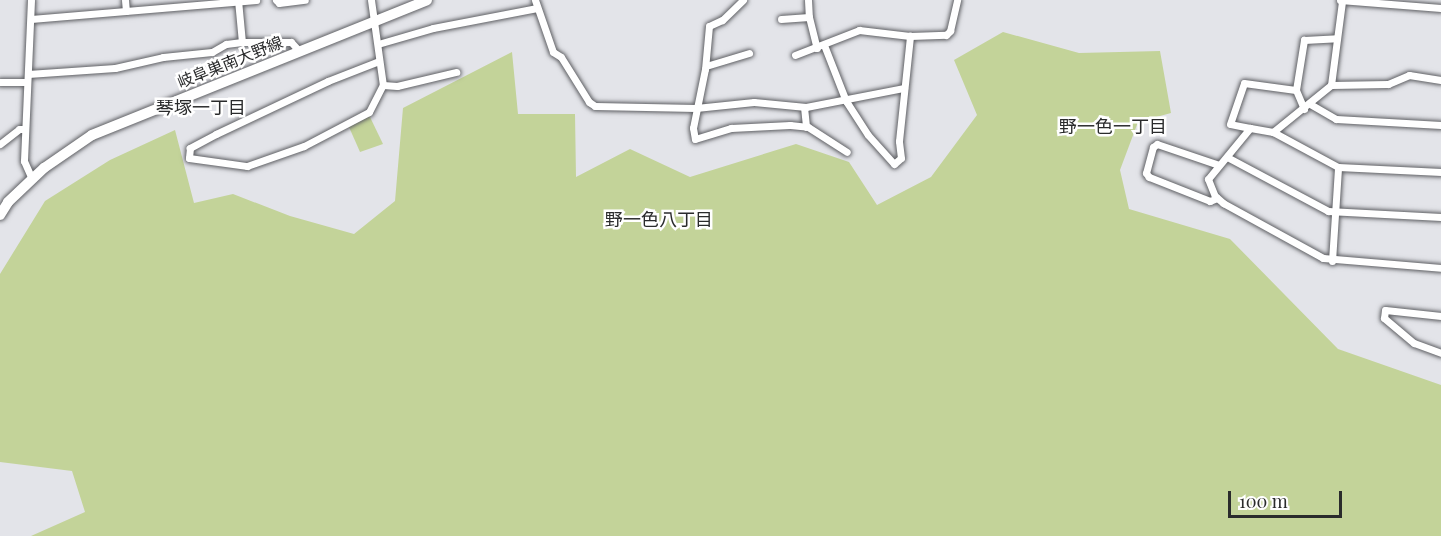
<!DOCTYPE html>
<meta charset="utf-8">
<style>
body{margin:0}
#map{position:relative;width:1441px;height:536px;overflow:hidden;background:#e3e4e9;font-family:"Playfair Display","Noto Sans JP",serif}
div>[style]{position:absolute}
.green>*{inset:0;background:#c3d399}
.roads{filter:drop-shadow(0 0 2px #5f6064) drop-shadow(0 0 2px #5f6064)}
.street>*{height:7px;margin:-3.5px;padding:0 3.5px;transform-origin:3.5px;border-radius:3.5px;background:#fff}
.primary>*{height:10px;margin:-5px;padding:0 5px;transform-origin:5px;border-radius:5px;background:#fff}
span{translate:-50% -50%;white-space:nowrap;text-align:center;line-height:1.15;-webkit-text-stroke:5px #fff;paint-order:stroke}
.street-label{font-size:16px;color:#2a2b2c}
.neighbourhood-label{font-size:18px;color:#2a2b2c}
.scale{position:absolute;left:1228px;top:491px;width:114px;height:27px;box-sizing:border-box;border:3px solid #2a2b2c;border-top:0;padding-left:8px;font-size:18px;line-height:21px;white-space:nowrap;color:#2a2b2c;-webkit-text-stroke:4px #fff;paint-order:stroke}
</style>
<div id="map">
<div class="green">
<div style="clip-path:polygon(1003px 32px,1079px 53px,1160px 51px,1171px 113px,1138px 122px,1120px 170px,1129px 209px,1230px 239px,1338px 349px,1441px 385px,1441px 536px,31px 536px,85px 512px,72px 471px,0 462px,0 274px,45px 201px,110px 160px,175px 130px,194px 203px,233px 194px,290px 216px,354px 234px,395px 201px,403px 108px,512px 52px,518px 114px,575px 114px,576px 177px,630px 149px,690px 177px,796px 144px,849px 162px,877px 205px,931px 177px,977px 115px,954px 60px)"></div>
<div style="clip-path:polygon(369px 115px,383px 144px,360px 152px,349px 127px)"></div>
</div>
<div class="roads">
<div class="street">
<div style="left:31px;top:0;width:161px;rotate:92.5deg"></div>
<div style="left:24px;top:161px;width:20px;rotate:66deg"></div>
<div style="left:125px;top:0;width:11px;rotate:85deg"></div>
<div style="left:238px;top:0;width:42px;rotate:84.6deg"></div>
<div style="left:276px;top:0;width:4px;rotate:45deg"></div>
<div style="left:279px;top:3px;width:26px;rotate:-7deg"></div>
<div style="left:371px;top:0;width:86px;rotate:82deg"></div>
<div style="left:535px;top:0;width:55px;rotate:70.9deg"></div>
<div style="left:553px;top:52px;width:9px;rotate:32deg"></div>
<div style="left:561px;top:57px;width:53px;rotate:58.1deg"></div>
<div style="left:589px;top:102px;width:7px;rotate:34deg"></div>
<div style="left:595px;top:106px;width:101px;rotate:1.1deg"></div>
<div style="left:696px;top:108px;width:58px;rotate:-5.9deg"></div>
<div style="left:754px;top:102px;width:52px;rotate:5.5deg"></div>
<div style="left:806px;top:107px;width:100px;rotate:-11deg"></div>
<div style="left:743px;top:0;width:29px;rotate:136deg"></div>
<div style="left:722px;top:20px;width:14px;rotate:155deg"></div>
<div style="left:709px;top:26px;width:43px;rotate:95.3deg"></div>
<div style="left:705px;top:69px;width:60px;rotate:101.5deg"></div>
<div style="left:693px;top:128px;width:11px;rotate:80deg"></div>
<div style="left:695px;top:139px;width:38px;rotate:-17deg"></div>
<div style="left:731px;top:128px;width:59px;rotate:-2.9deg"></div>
<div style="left:790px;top:125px;width:18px;rotate:6deg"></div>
<div style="left:808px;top:127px;width:46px;rotate:32.7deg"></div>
<div style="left:808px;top:0;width:17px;rotate:87deg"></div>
<div style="left:809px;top:17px;width:32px;rotate:76deg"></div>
<div style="left:1340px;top:0;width:101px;rotate:4.5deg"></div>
<div style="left:31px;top:19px;width:226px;rotate:-4.8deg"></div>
<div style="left:781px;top:19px;width:28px;rotate:-4deg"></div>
<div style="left:378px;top:44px;width:57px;rotate:-16.2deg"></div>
<div style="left:433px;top:28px;width:106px;rotate:-10.9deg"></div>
<div style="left:824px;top:45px;width:60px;rotate:68.6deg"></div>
<div style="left:846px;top:101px;width:40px;rotate:57.1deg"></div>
<div style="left:868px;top:135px;width:39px;rotate:48deg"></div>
<div style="left:894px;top:164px;width:9px;rotate:-41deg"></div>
<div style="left:901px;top:158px;width:17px;rotate:-97deg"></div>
<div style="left:899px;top:141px;width:106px;rotate:-84deg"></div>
<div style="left:795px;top:55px;width:69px;rotate:-21.3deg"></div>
<div style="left:859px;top:30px;width:51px;rotate:6.7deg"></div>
<div style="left:910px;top:36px;width:36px;rotate:-2deg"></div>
<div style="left:946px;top:35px;width:6px;rotate:-45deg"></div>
<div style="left:950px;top:31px;width:32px;rotate:-77deg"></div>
<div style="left:379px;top:61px;width:55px;rotate:158.6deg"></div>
<div style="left:328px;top:81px;width:124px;rotate:154.7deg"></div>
<div style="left:216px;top:134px;width:30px;rotate:152deg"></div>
<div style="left:190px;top:148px;width:10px;rotate:96deg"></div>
<div style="left:189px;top:158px;width:59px;rotate:7.9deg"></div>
<div style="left:247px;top:166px;width:60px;rotate:-19.3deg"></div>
<div style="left:304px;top:146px;width:73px;rotate:-27.6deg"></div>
<div style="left:369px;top:112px;width:30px;rotate:-63deg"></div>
<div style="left:383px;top:85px;width:14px;rotate:4deg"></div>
<div style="left:397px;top:86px;width:61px;rotate:-13.3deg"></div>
<div style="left:706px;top:66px;width:45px;rotate:-16.8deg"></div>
<div style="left:28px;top:74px;width:87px;rotate:-3.9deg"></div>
<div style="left:115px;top:68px;width:49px;rotate:-12.9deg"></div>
<div style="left:163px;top:57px;width:49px;rotate:-5.8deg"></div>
<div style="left:212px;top:52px;width:16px;rotate:-30deg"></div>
<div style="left:226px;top:44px;width:16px;rotate:-7deg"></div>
<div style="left:242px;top:42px;width:49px"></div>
<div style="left:291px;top:42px;width:12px;rotate:48deg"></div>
<div style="left:0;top:82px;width:27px"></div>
<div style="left:1331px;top:85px;width:57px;rotate:-1deg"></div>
<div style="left:1388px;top:84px;width:23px;rotate:-23deg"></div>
<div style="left:1409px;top:75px;width:32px;rotate:9deg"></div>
<div style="left:1310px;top:104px;width:30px;rotate:30deg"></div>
<div style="left:1336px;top:119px;width:105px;rotate:3.3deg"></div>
<div style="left:804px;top:107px;width:20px;rotate:84deg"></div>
<div style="left:1304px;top:109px;width:21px;rotate:-113deg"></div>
<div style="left:1296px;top:90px;width:51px;rotate:-80.9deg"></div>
<div style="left:1304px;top:40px;width:33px;rotate:-3deg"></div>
<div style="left:1250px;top:128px;width:20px;rotate:-169deg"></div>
<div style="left:1230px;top:124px;width:43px;rotate:-71.1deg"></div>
<div style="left:1244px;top:83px;width:52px;rotate:7.7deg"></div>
<div style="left:1273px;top:132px;width:75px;rotate:-39deg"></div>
<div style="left:1331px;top:85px;width:84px;rotate:-82.5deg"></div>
<div style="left:0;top:144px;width:24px;rotate:-38deg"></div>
<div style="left:19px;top:129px;width:5px"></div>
<div style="left:1227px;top:157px;width:115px;rotate:28.1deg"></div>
<div style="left:1328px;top:211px;width:113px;rotate:3deg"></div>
<div style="left:1441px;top:172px;width:103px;rotate:-177.2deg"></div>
<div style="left:1338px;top:167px;width:74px;rotate:-151.7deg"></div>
<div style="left:1273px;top:132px;width:23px;rotate:-170deg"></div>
<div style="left:1250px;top:128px;width:66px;rotate:129.5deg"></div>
<div style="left:1208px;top:179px;width:18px;rotate:68deg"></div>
<div style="left:1215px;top:196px;width:11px;rotate:41deg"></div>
<div style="left:1223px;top:203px;width:114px;rotate:28.8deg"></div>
<div style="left:1323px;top:258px;width:118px;rotate:4.8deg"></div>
<div style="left:1217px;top:198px;width:8px;rotate:157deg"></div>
<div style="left:1210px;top:201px;width:66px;rotate:-158.5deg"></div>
<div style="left:1149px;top:177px;width:5px;rotate:-127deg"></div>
<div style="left:1146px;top:173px;width:27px;rotate:-75deg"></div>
<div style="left:1153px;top:147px;width:5px;rotate:-37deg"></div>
<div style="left:1157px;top:144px;width:65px;rotate:18.7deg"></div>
<div style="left:1332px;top:261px;width:94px;rotate:-86.3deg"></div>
<div style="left:1441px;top:316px;width:56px;rotate:-173.9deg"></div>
<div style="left:1385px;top:310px;width:8px;rotate:97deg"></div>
<div style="left:1384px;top:318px;width:39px;rotate:40deg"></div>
<div style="left:1414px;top:343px;width:29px;rotate:20deg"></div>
</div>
<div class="primary">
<div style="left:0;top:215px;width:15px;rotate:-58deg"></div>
<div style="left:8px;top:202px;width:50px;rotate:-43.4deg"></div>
<div style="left:44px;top:168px;width:58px;rotate:-34.5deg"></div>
<div style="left:92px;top:135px;width:361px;rotate:-21.9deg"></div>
</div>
</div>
<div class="street-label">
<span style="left:230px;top:62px;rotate:-22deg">岐阜巣南大野線</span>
</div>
<div class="neighbourhood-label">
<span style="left:201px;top:107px">琴塚一丁目</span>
<span style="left:1113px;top:126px">野一色一丁目</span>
<span style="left:659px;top:219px">野一色八丁目</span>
</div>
<div class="scale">100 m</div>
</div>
